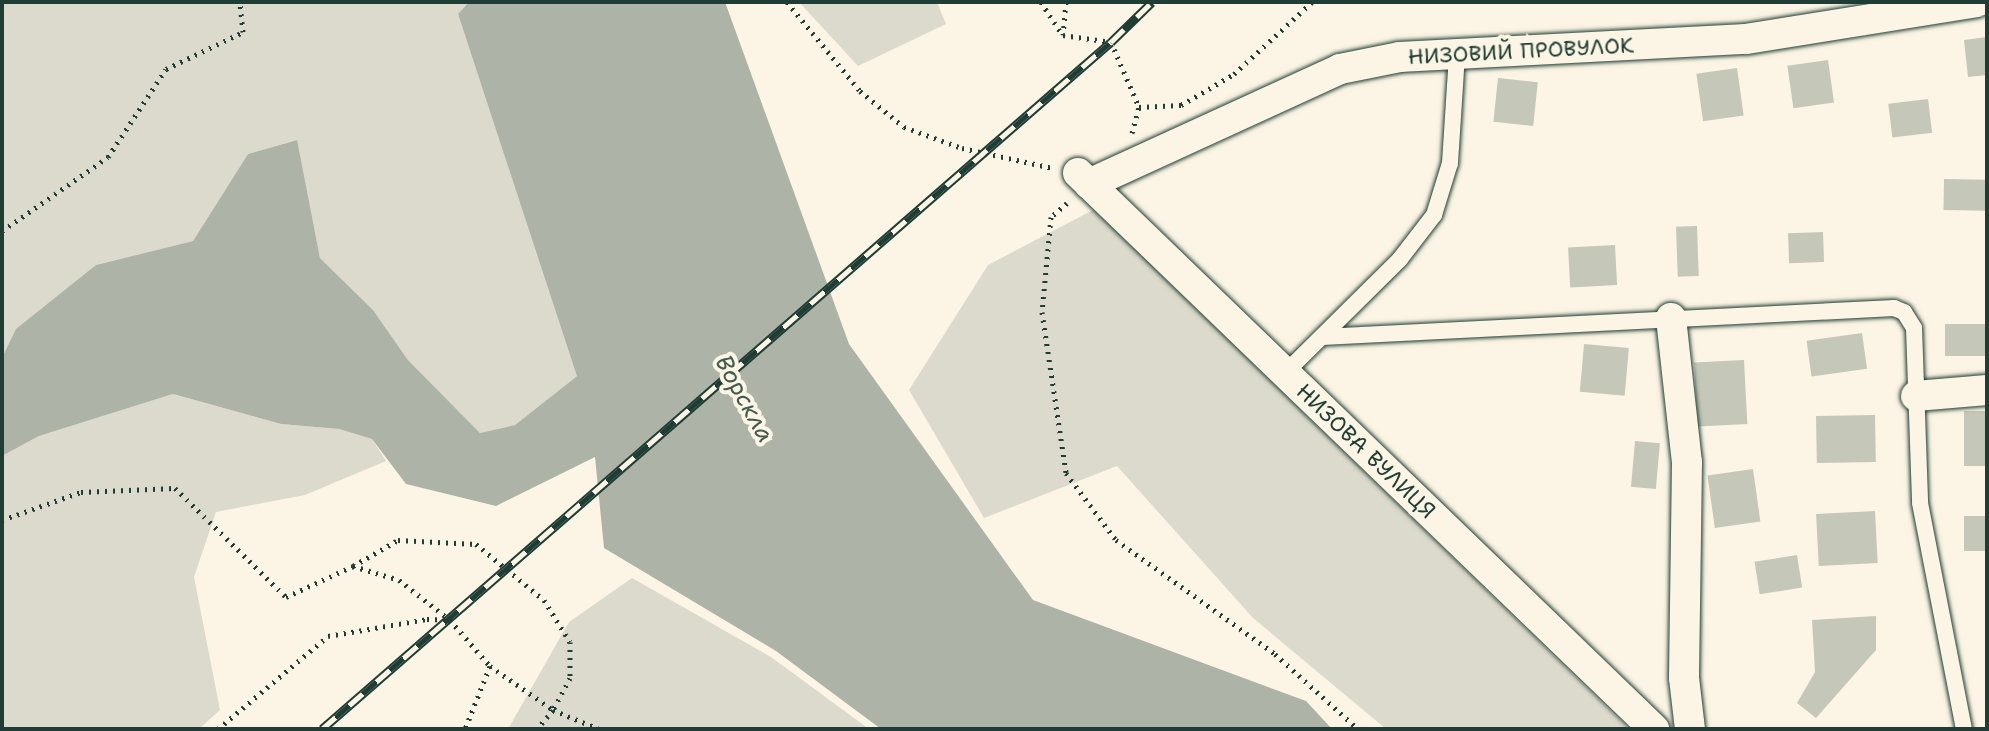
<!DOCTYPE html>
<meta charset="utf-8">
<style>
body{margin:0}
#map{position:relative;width:1989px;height:731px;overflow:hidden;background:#fcf5e5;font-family:"Shantell Sans",sans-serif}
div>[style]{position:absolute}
.green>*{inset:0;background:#dcdacc}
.water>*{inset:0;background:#aeb3a7}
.building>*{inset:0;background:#c5c7b9;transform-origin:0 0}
.path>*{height:5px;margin-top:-2.5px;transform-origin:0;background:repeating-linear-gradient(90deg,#1f3d34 0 2px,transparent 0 8px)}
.roads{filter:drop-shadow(0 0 2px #1f3d34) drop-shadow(0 0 2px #1f3d34)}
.service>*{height:16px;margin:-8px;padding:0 8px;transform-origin:8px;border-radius:8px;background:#fcf5e5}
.minor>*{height:30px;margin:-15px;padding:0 15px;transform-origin:15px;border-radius:15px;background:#fcf5e5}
.rail>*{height:9px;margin-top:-4.5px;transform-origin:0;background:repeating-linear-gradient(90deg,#fcf5e5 0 18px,#1f3d34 0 36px);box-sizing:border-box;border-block:2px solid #1f3d34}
span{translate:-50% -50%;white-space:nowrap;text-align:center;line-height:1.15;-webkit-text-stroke:8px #fcf5e5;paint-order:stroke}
.street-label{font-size:22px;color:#1f3d34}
.water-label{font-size:24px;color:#435a51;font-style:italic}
.frame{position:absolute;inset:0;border:4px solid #1f3d34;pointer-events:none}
</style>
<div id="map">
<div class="green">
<div style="clip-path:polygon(2px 2px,469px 2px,458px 14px,578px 375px,515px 425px,480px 433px,408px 360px,373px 310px,320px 258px,296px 140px,248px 154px,193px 241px,96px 265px,2px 358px)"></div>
<div style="clip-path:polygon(799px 2px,937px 2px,946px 24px,858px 66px)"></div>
<div style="clip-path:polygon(1093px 210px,1142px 256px,1629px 729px,1386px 729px,1253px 618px,1117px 466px,984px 518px,909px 390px,988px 265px)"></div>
<div style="clip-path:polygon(173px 394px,281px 424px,339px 429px,372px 439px,386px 461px,305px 495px,216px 512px,194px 577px,220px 710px,199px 729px,2px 729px,2px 456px,39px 436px)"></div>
<div style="clip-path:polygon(632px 578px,771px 657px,869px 729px,508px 729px,569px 622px)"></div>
</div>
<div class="water">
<div style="clip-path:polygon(469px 2px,725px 2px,849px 344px,1033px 600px,1306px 701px,1332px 729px,881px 729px,776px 651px,604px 548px,595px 457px,496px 506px,406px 484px,372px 439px,339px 429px,281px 424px,173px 394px,39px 436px,2px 456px,2px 358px,16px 329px,96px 265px,193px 241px,248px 154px,297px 140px,320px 258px,373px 310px,408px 360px,480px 433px,515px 425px,577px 376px,458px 14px)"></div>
</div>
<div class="building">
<div style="clip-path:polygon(1987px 37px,1987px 75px,1968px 77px,1964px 40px)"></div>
<div style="left:1828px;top:60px;width:43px;height:41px;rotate:82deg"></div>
<div style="left:1737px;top:68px;width:48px;height:41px;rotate:82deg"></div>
<div style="left:1498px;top:78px;width:40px;height:44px;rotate:6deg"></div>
<div style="left:1928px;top:99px;width:34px;height:40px;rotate:83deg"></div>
<div style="left:1944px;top:179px;width:43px;height:31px;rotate:1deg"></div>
<div style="left:1697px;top:226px;width:50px;height:21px;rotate:88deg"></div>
<div style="left:1823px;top:232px;width:30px;height:35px;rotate:88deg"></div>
<div style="left:1615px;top:245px;width:40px;height:47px;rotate:87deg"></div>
<div style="left:1987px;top:324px;width:32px;height:42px;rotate:90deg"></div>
<div style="left:1862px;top:333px;width:36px;height:56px;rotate:82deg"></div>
<div style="left:1584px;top:344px;width:45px;height:48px;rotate:5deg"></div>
<div style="left:1744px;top:360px;width:64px;height:50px;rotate:87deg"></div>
<div style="left:1987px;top:411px;width:55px;height:23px;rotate:90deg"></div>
<div style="left:1875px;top:415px;width:47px;height:59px;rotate:89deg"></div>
<div style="left:1635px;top:441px;width:25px;height:46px;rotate:5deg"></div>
<div style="left:1753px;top:469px;width:53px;height:46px;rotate:82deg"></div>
<div style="left:1875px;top:511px;width:52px;height:59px;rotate:87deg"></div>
<div style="left:1987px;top:516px;width:35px;height:23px;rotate:90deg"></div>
<div style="left:1797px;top:555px;width:33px;height:43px;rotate:81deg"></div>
<div style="clip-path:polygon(1876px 616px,1876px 650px,1816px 718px,1797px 703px,1815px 672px,1812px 620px)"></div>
</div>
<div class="path">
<div style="left:787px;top:2px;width:115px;rotate:50.6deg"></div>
<div style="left:860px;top:91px;width:57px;rotate:39.3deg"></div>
<div style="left:904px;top:127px;width:62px;rotate:19.9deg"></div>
<div style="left:962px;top:148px;width:93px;rotate:12.4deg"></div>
<div style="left:1041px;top:2px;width:38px;rotate:57deg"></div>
<div style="left:1066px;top:2px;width:33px;rotate:95deg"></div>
<div style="left:1063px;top:35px;width:49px;rotate:8.3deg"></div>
<div style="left:1111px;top:42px;width:71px;rotate:66.7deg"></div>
<div style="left:1132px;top:133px;width:27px;rotate:-75deg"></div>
<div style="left:1139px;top:107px;width:42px;rotate:-2.7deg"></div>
<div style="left:1181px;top:105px;width:61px;rotate:-30.3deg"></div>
<div style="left:1234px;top:74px;width:106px;rotate:-42.7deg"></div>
<div style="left:1067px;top:203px;width:21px;rotate:139deg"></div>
<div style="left:1051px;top:217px;width:95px;rotate:95.4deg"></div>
<div style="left:1042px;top:312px;width:163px;rotate:81.5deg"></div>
<div style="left:1066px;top:473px;width:84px;rotate:53.3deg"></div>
<div style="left:1116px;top:540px;width:196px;rotate:35.6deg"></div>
<div style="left:1275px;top:654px;width:112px;rotate:42.1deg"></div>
<div style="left:2px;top:231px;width:129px;rotate:-34.9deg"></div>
<div style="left:108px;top:157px;width:105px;rotate:-56.6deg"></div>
<div style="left:166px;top:69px;width:85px;rotate:-25.7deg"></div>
<div style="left:243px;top:32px;width:30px;rotate:-96deg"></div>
<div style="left:2px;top:520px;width:84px;rotate:-19.5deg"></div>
<div style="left:81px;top:492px;width:94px;rotate:-2.4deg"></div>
<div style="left:175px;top:488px;width:156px;rotate:44.5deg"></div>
<div style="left:286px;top:597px;width:74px;rotate:-24.8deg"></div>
<div style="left:353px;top:566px;width:52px;rotate:-30deg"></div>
<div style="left:398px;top:540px;width:78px;rotate:2.9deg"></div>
<div style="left:476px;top:544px;width:88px;rotate:39.5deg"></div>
<div style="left:544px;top:600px;width:49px;rotate:58.2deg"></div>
<div style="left:570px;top:642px;width:36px;rotate:90deg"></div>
<div style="left:570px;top:678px;width:36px;rotate:118deg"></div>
<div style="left:553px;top:710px;width:25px;rotate:130deg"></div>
<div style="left:353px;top:566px;width:48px;rotate:16.9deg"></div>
<div style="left:399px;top:580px;width:65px;rotate:38.1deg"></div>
<div style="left:450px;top:620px;width:61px;rotate:49deg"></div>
<div style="left:490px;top:666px;width:68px;rotate:111.6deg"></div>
<div style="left:490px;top:666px;width:77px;rotate:34.9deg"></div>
<div style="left:553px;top:710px;width:50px;rotate:22.4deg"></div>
<div style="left:218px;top:729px;width:144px;rotate:-40.2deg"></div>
<div style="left:328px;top:636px;width:100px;rotate:-9.7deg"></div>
<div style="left:427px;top:619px;width:23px;rotate:2deg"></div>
</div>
<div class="roads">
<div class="service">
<div style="left:1322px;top:337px;width:573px;rotate:-2.9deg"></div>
<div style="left:1894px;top:308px;width:11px;rotate:22deg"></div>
<div style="left:1904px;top:312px;width:19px;rotate:58deg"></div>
<div style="left:1914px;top:328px;width:175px;rotate:88deg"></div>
<div style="left:1920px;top:503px;width:230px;rotate:79deg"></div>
<div style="left:1285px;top:373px;width:162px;rotate:-44.7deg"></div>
<div style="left:1400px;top:259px;width:56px;rotate:-52.3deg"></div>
<div style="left:1434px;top:215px;width:54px;rotate:-72.9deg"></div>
<div style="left:1450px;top:163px;width:109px;rotate:-86.3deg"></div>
</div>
<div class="minor">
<div style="left:1078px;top:173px;width:801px;rotate:43.99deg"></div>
<div style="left:1089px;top:184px;width:276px;rotate:-24.6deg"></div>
<div style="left:1340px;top:69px;width:61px;rotate:-11.3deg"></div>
<div style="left:1400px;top:57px;width:346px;rotate:-3deg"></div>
<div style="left:1746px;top:39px;width:234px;rotate:-9.1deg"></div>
<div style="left:1671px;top:318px;width:145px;rotate:83.7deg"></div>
<div style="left:1687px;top:462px;width:216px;rotate:90.8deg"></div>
<div style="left:1684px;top:678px;width:51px;rotate:83.3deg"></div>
<div style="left:1916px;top:396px;width:71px;rotate:-4.8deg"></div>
</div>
</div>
<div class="rail">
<div style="left:322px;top:729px;width:1046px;rotate:-41.05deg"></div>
<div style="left:1111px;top:42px;width:57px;rotate:-44.3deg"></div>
</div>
<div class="street-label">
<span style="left:1521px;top:51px;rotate:-3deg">НИЗОВИЙ ПРОВУЛОК</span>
<span style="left:1366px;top:451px;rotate:44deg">НИЗОВА ВУЛИЦЯ</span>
</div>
<div class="water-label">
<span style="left:744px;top:399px;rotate:61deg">Ворскла</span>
</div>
<div class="frame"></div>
</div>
